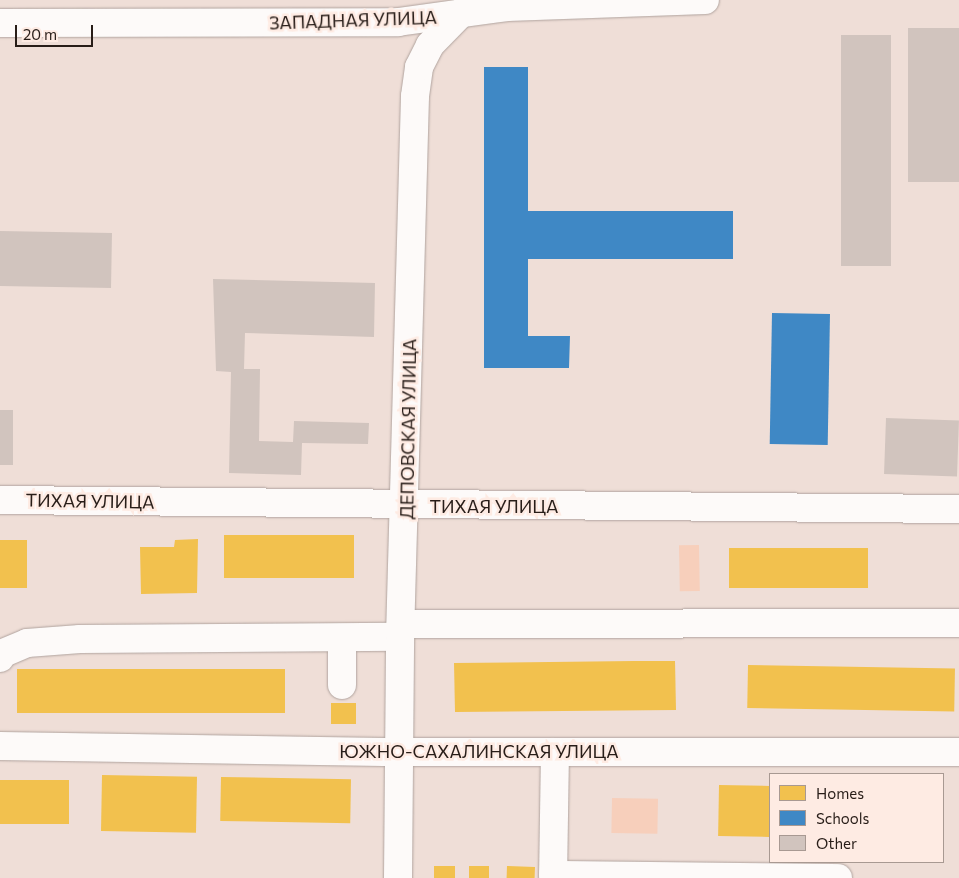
<!DOCTYPE html>
<meta charset="utf-8">
<style>
body{margin:0}
#map{position:relative;width:959px;height:878px;overflow:hidden;background:#efded7;font-family:Commissioner,sans-serif}
div>[style]{position:absolute}
.green>*{inset:0;background:#f7cfbb;transform-origin:0 0}
.homes>*{inset:0;background:#f2c14e;transform-origin:0 0}
.schools>*{inset:0;background:#3f88c5;transform-origin:0 0}
.building>*{inset:0;background:#d1c4be;transform-origin:0 0}
.roads{filter:drop-shadow(0 0 1px #b0a39e) drop-shadow(0 0 1px #b0a39e)}
.minor>*{height:28px;margin:-14px;padding:0 14px;transform-origin:14px;border-radius:14px;background:#fdfaf9}
span{translate:-50% -50%;white-space:nowrap;text-align:center;line-height:1.15;-webkit-text-stroke:5px #feebe3;paint-order:stroke}
.street-label{font-size:18px;color:#281d18}
.legend{position:absolute;left:769px;top:773px;width:175px;height:90px;box-sizing:border-box;background:#feebe3;border:1px solid #a89992;margin:0;padding:6px 9px;list-style:none;font-size:15px;color:#281d18}
.legend li{display:flex;align-items:center;gap:10px;height:25px}
.legend b{width:25px;border:1px solid #a89992}
.scale{position:absolute;left:15px;top:25px;width:78px;height:22px;box-sizing:border-box;border:2px solid #281d18;border-top:0;padding-left:6px;font-size:15px;line-height:18px;white-space:nowrap;color:#281d18;-webkit-text-stroke:4px #feebe3;paint-order:stroke}
</style>
<div id="map">
<div class="green">
<div style="left:699px;top:545px;width:46px;height:20px;rotate:89deg"></div>
<div style="left:612px;top:798px;width:46px;height:35px;rotate:1deg"></div>
</div>
<div class="homes">
<div style="left:224px;top:535px;width:130px;height:43px"></div>
<div style="clip-path:polygon(198px 539px,197px 593px,141px 594px,140px 547px,174px 547px,175px 540px)"></div>
<div style="left:0;top:540px;width:27px;height:48px"></div>
<div style="left:729px;top:548px;width:139px;height:40px"></div>
<div style="clip-path:polygon(634px 661px,675px 661px,676px 710px,455px 712px,454px 663px)"></div>
<div style="left:748px;top:665px;width:207px;height:43px;rotate:1deg"></div>
<div style="left:17px;top:669px;width:268px;height:44px"></div>
<div style="left:331px;top:703px;width:25px;height:21px"></div>
<div style="left:102px;top:775px;width:95px;height:56px;rotate:1deg"></div>
<div style="left:221px;top:777px;width:130px;height:44px;rotate:1deg"></div>
<div style="left:0;top:780px;width:69px;height:44px"></div>
<div style="left:719px;top:785px;width:51px;height:51px;rotate:1deg"></div>
<div style="left:434px;top:866px;width:21px;height:12px"></div>
<div style="left:469px;top:866px;width:20px;height:12px"></div>
<div style="left:507px;top:866px;width:28px;height:12px;rotate:2deg"></div>
</div>
<div class="schools">
<div style="clip-path:polygon(484px 67px,528px 67px,528px 211px,733px 211px,733px 259px,528px 259px,528px 336px,570px 336px,569px 368px,484px 368px)"></div>
<div style="left:772px;top:313px;width:58px;height:131px;rotate:1deg"></div>
</div>
<div class="building">
<div style="left:959px;top:28px;width:154px;height:51px;rotate:90deg"></div>
<div style="left:841px;top:35px;width:50px;height:231px"></div>
<div style="left:0;top:231px;width:112px;height:55px;rotate:1deg"></div>
<div style="clip-path:polygon(213px 279px,375px 283px,374px 337px,245px 333px,244px 369px,260px 369px,259px 441px,293px 442px,294px 421px,369px 423px,368px 444px,302px 443px,301px 475px,229px 473px,231px 372px,216px 371px)"></div>
<div style="left:0;top:410px;width:13px;height:55px"></div>
<div style="left:886px;top:418px;width:73px;height:56px;rotate:2deg"></div>
</div>
<div class="roads">
<div class="minor">
<div style="left:0;top:23px;width:398px;rotate:-0.1deg"></div>
<div style="left:398px;top:22px;width:110px;rotate:-7.8deg"></div>
<div style="left:507px;top:7px;width:198px;rotate:-2deg"></div>
<div style="left:0;top:500px;width:959px;rotate:0.54deg"></div>
<div style="left:401px;top:624px;width:558px;rotate:-0.1deg"></div>
<div style="left:0;top:658px;width:4px;rotate:-76deg"></div>
<div style="left:1px;top:654px;width:28px;rotate:-23deg"></div>
<div style="left:27px;top:643px;width:53px;rotate:-4.3deg"></div>
<div style="left:80px;top:639px;width:320px;rotate:-0.4deg"></div>
<div style="left:342px;top:685px;width:47px;rotate:-90deg"></div>
<div style="left:0;top:746px;width:399px;rotate:0.9deg"></div>
<div style="left:399px;top:752px;width:560px"></div>
<div style="left:555px;top:752px;width:123px;rotate:90.9deg"></div>
<div style="left:553px;top:875px;width:285px;rotate:0.6deg"></div>
<div style="left:398px;top:878px;width:241px;rotate:-89.5deg"></div>
<div style="left:400px;top:637px;width:541px;rotate:-88.41deg"></div>
<div style="left:415px;top:96px;width:29px;rotate:-82deg"></div>
<div style="left:419px;top:67px;width:25px;rotate:-63deg"></div>
<div style="left:430px;top:45px;width:63px;rotate:-45.6deg"></div>
</div>
</div>
<div class="street-label">
<span style="left:353px;top:20px;rotate:-2deg">ЗАПАДНАЯ УЛИЦА</span>
<span style="left:408px;top:429px;rotate:-89deg">ДЕПОВСКАЯ УЛИЦА</span>
<span style="left:90px;top:501px;rotate:1deg">ТИХАЯ УЛИЦА</span>
<span style="left:494px;top:506px">ТИХАЯ УЛИЦА</span>
<span style="left:479px;top:751px">ЮЖНО-САХАЛИНСКАЯ УЛИЦА</span>
</div>
<ul class="legend">
<li><b style="height:14px;background:#f2c14e"></b>Homes</li>
<li><b style="height:14px;background:#3f88c5"></b>Schools</li>
<li><b style="height:14px;background:#d1c4be"></b>Other</li>
</ul>
<div class="scale">20 m</div>
</div>
